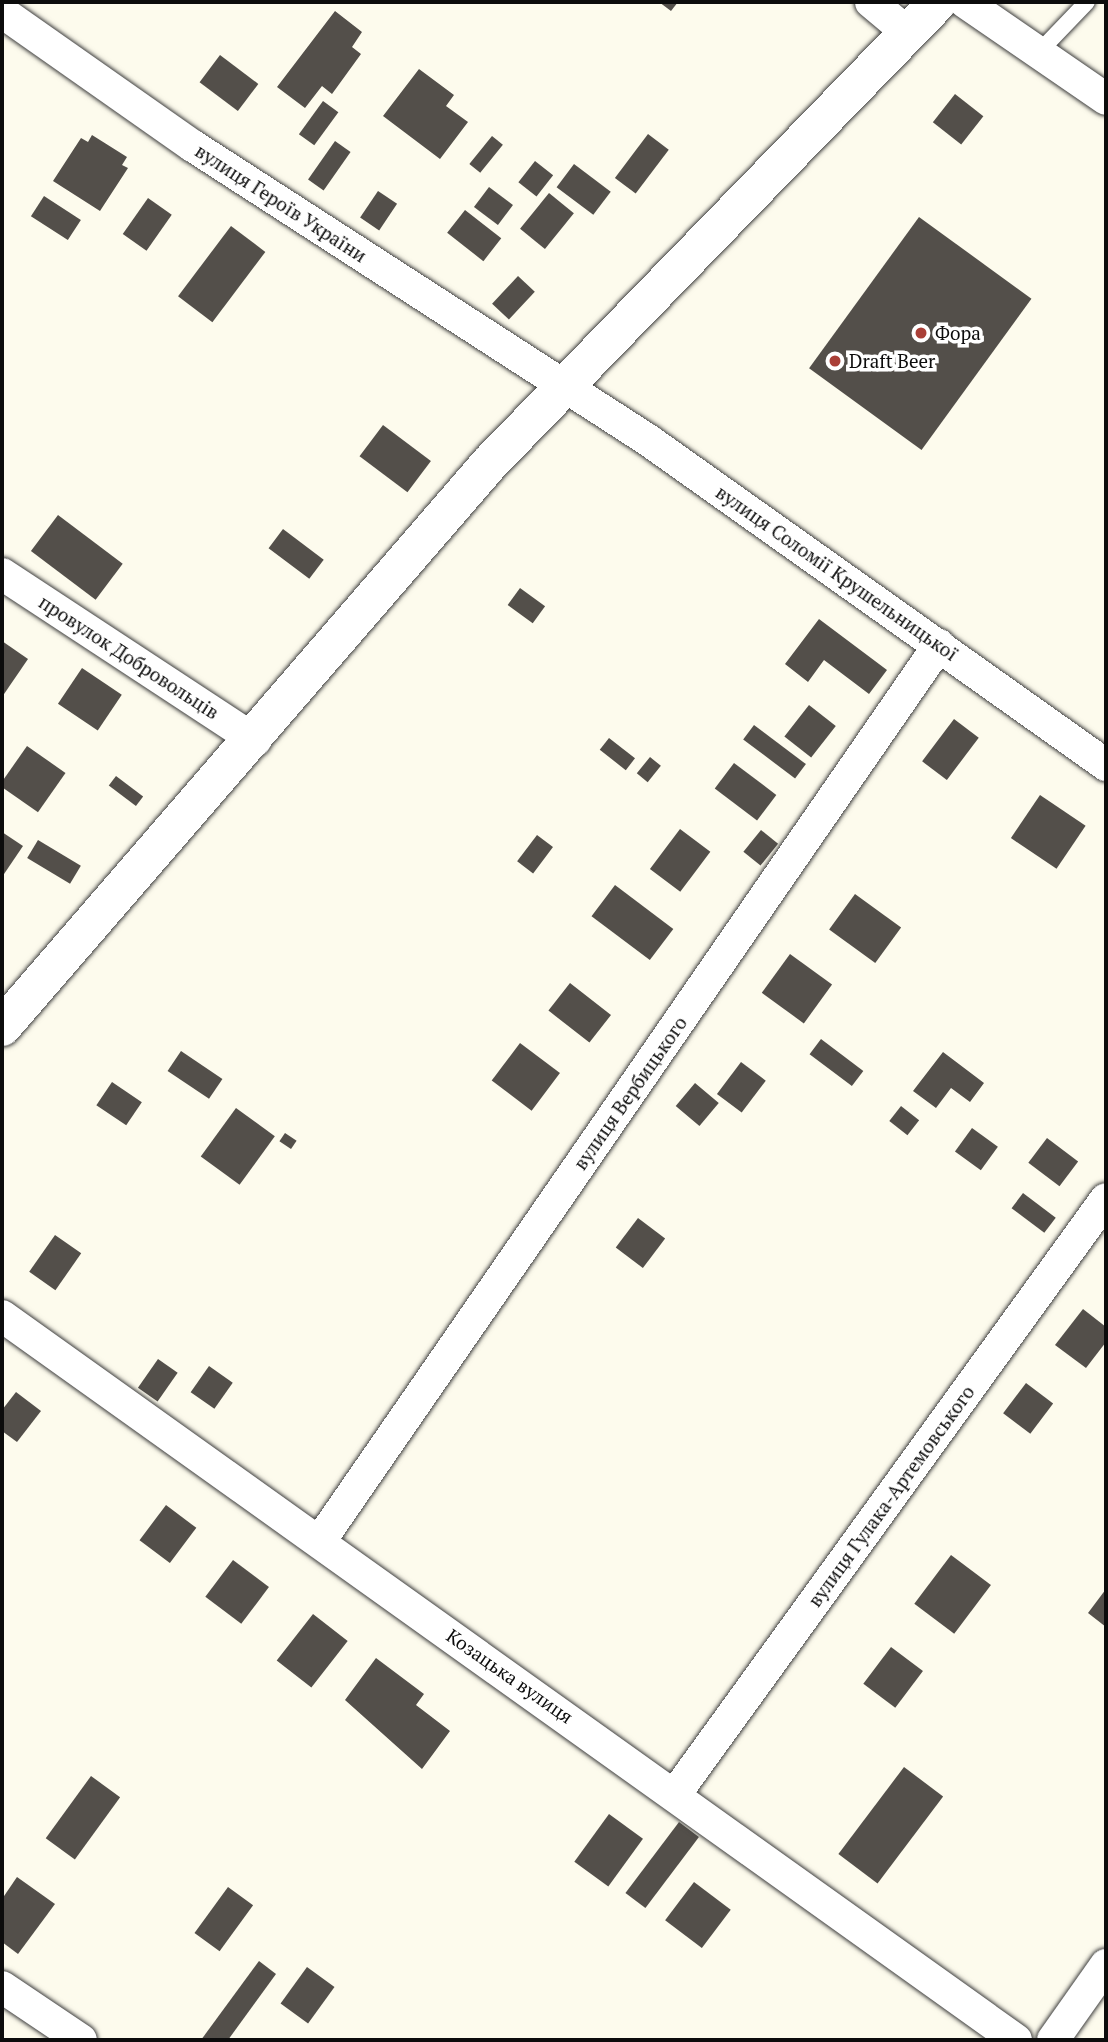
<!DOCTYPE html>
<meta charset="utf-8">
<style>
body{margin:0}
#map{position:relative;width:1108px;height:2042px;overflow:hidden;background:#fdfbed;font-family:"PT Serif",serif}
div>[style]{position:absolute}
.building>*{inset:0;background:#534f4a;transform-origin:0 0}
.roads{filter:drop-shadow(0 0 2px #3f3f3f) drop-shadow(0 0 2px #3f3f3f)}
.service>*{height:16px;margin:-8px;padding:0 8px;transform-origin:8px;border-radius:8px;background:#fff}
.minor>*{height:32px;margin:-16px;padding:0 16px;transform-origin:16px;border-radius:16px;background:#fff}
.tertiary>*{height:38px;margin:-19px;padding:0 19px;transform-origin:19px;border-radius:19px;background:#fff}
.dots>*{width:19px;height:19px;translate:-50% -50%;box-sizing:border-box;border:4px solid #fff;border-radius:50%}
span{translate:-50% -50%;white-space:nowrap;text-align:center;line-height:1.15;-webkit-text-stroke:7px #fff;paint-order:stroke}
.street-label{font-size:19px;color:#0c0c0c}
.poi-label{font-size:19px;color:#0c0c0c}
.left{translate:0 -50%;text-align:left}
.frame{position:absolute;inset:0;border:4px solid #0c0c0c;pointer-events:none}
</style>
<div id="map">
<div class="building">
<div style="clip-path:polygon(659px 2px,678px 2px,671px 11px)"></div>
<div style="clip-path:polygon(335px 11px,362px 32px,352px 47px,361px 54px,332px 94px,322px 86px,305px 108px,277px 87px)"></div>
<div style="left:220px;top:55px;width:48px;height:34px;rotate:37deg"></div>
<div style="clip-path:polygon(419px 69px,454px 95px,446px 106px,468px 122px,440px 159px,383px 116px)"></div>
<div style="left:955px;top:94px;width:36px;height:36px;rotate:38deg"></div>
<div style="left:323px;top:101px;width:19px;height:41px;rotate:36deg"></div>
<div style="left:648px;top:134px;width:26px;height:55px;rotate:37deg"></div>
<div style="clip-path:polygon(92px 135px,127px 157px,122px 165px,128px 168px,100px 211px,53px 181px,81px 138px,88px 142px)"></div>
<div style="left:492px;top:136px;width:14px;height:36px;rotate:39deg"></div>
<div style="left:335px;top:141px;width:19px;height:47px;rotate:35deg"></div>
<div style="left:535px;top:161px;width:23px;height:27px;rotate:38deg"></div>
<div style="left:574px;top:164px;width:46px;height:29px;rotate:37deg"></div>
<div style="left:489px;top:187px;width:30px;height:25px;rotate:37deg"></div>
<div style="left:378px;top:191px;width:23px;height:32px;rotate:34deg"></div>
<div style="left:549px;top:193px;width:32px;height:46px;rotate:39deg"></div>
<div style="left:44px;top:196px;width:44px;height:24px;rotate:33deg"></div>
<div style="left:148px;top:198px;width:29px;height:44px;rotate:35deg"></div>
<div style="left:465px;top:210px;width:46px;height:29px;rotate:38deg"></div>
<div style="left:919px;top:217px;width:139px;height:187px;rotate:36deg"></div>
<div style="left:231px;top:226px;width:43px;height:88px;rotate:37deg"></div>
<div style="left:518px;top:276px;width:23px;height:38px;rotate:43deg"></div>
<div style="left:383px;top:425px;width:60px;height:39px;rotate:37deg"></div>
<div style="left:58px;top:515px;width:81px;height:45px;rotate:37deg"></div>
<div style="left:283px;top:529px;width:51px;height:24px;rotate:37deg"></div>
<div style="left:520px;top:588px;width:31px;height:21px;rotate:36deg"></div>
<div style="clip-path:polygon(819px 619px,887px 670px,869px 694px,824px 660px,808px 682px,785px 664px)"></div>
<div style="clip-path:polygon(2px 641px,28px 659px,2px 697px)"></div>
<div style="left:82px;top:668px;width:48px;height:43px;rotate:34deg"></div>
<div style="left:809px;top:705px;width:34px;height:40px;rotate:38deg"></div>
<div style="left:954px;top:719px;width:31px;height:53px;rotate:37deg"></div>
<div style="left:754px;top:725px;width:65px;height:18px;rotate:37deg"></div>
<div style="left:609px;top:738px;width:33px;height:15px;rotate:38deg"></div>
<div style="left:27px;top:746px;width:47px;height:48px;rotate:35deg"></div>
<div style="left:650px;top:757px;width:14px;height:21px;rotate:39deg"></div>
<div style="left:734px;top:763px;width:53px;height:32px;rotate:37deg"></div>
<div style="left:116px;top:776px;width:34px;height:12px;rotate:37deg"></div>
<div style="left:1040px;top:795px;width:55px;height:52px;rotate:34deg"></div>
<div style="left:680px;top:829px;width:38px;height:50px;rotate:37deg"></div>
<div style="left:761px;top:830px;width:22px;height:28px;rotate:39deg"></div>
<div style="clip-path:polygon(2px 832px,23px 846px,2px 877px)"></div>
<div style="left:537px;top:835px;width:20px;height:33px;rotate:37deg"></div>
<div style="left:38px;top:840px;width:50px;height:21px;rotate:31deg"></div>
<div style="left:615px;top:885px;width:73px;height:39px;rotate:37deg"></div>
<div style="left:855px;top:894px;width:57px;height:44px;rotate:36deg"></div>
<div style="left:790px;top:954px;width:52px;height:48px;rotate:36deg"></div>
<div style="left:570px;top:983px;width:52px;height:35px;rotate:38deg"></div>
<div style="left:821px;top:1039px;width:53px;height:19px;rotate:37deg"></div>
<div style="left:520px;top:1043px;width:50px;height:47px;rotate:37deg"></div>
<div style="left:181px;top:1051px;width:50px;height:24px;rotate:34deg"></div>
<div style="clip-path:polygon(943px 1052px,984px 1083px,970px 1102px,951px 1088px,936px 1108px,913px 1091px)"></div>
<div style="left:741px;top:1062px;width:31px;height:40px;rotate:37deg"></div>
<div style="left:112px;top:1082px;width:36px;height:28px;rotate:34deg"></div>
<div style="left:695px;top:1083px;width:31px;height:30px;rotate:40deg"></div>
<div style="left:901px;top:1106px;width:23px;height:19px;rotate:38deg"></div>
<div style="left:236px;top:1108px;width:48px;height:60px;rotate:36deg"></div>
<div style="left:972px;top:1128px;width:32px;height:29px;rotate:36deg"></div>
<div style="left:285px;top:1133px;width:14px;height:10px;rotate:34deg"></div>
<div style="left:1047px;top:1138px;width:39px;height:31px;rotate:37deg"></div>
<div style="left:1023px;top:1193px;width:41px;height:19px;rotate:37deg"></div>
<div style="left:638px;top:1218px;width:34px;height:37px;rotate:37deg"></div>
<div style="left:55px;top:1235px;width:32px;height:45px;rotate:35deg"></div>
<div style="clip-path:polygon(1083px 1309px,1106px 1327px,1106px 1342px,1086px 1368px,1055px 1345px)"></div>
<div style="left:158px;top:1359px;width:24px;height:35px;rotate:35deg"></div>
<div style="left:209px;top:1366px;width:29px;height:32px;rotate:35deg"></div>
<div style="left:1026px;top:1383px;width:34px;height:38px;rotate:37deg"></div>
<div style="clip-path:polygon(16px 1392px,41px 1411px,17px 1442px,2px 1431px,2px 1410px)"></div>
<div style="left:166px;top:1505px;width:38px;height:44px;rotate:37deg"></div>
<div style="left:951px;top:1555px;width:50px;height:61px;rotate:37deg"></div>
<div style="left:233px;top:1560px;width:45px;height:46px;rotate:37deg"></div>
<div style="clip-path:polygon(1106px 1589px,1106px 1627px,1088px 1613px)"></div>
<div style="left:313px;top:1614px;width:44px;height:59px;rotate:38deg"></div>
<div style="left:891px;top:1647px;width:40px;height:46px;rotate:37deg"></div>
<div style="clip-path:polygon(376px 1658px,424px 1694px,416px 1705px,450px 1731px,422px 1769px,345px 1700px)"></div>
<div style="left:904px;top:1767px;width:49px;height:109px;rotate:37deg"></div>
<div style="left:91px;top:1776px;width:36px;height:77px;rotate:36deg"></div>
<div style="left:609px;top:1814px;width:42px;height:59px;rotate:36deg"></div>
<div style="left:679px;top:1822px;width:25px;height:89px;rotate:37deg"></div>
<div style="clip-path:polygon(17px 1877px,55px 1904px,18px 1954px,2px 1942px,2px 1899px)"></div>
<div style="left:694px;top:1882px;width:46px;height:48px;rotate:37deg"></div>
<div style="left:228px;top:1887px;width:31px;height:57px;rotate:36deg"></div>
<div style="clip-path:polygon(259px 1961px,276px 1974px,228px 2040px,201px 2040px)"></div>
<div style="left:307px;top:1967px;width:34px;height:45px;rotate:36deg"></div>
</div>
<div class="roads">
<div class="service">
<div style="left:1039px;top:52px;width:69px;rotate:-46.2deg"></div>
</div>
<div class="minor">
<div style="left:871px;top:2px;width:48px;rotate:40deg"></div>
<div style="left:965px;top:2px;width:171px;rotate:34.5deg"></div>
<div style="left:2px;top:12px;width:233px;rotate:35.1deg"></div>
<div style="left:193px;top:146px;width:542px;rotate:32.87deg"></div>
<div style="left:648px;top:440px;width:562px;rotate:35.36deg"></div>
<div style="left:2px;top:574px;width:303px;rotate:33.3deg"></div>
<div style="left:2px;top:1316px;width:1246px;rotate:35.53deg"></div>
<div style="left:320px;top:1541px;width:1089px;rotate:-55.36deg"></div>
<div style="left:676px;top:1793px;width:733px;rotate:-54.1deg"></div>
<div style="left:2px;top:1987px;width:95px;rotate:33.9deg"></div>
<div style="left:1053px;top:2040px;width:92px;rotate:-54.8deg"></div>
</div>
<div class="tertiary">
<div style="left:2px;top:1027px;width:744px;rotate:-49.14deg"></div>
<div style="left:489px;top:464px;width:644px;rotate:-45.82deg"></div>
</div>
</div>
<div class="dots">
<div style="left:921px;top:333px;background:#a93f37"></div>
<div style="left:835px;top:361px;background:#a93f37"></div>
</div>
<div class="street-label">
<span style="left:281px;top:203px;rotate:33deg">вулиця Героїв України</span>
<span style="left:837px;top:573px;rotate:35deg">вулиця Соломії Крушельницької</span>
<span style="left:129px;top:657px;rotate:33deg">провулок Добровольців</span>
<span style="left:630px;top:1093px;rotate:-55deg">вулиця Вербицького</span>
<span style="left:891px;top:1496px;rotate:-54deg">вулиця Гулака-Артемовського</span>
<span style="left:510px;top:1676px;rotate:35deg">Козацька вулиця</span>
</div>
<div class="poi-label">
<span class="left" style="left:935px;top:333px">Фора</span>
<span class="left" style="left:849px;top:361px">Draft Beer</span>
</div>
<div class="frame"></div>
</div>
